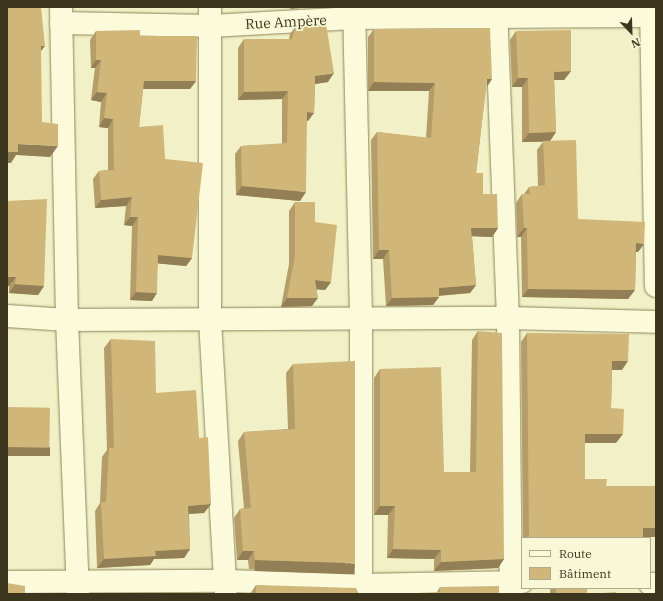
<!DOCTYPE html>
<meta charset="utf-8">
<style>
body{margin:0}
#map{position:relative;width:663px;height:601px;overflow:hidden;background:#f1f0c6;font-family:"IBM Plex Serif",serif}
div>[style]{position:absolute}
.roads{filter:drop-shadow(0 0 1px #8e845a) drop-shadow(0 0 1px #8e845a)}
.street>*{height:22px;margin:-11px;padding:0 11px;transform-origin:11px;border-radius:11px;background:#fbfada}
.wall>*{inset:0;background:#b49d69}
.shaded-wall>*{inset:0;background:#927f55;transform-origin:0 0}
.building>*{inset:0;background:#d1b67a;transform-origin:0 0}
span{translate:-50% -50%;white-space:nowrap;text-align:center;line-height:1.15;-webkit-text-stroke:3.5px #f8f7d6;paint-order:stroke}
.street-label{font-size:14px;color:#3d361f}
.frame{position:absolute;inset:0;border:8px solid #3d361f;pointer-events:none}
.legend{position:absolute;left:521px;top:537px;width:130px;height:52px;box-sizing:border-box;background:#f8f7d6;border:1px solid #adaa8d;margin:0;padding:5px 7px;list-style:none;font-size:12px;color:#3d361f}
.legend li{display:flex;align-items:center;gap:8px;height:20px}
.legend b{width:20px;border:1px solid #adaa8d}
.north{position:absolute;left:611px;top:12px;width:40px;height:40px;-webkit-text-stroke:3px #f8f7d6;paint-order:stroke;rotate:157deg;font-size:11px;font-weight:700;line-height:16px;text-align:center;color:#3d361f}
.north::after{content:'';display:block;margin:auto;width:14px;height:18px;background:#3d361f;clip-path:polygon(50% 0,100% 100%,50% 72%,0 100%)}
</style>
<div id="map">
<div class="roads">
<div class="street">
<div style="left:61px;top:7px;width:313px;rotate:88.9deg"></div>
<div style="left:67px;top:320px;width:274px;rotate:87.7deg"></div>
<div style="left:210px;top:7px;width:313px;rotate:90deg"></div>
<div style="left:210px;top:320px;width:274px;rotate:86.7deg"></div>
<div style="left:354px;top:7px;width:312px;rotate:88.7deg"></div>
<div style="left:361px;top:319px;width:275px;rotate:90deg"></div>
<div style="left:496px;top:7px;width:311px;rotate:87.8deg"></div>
<div style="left:508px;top:318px;width:276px;rotate:89.4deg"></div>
<div style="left:651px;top:7px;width:279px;rotate:89deg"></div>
<div style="left:61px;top:23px;width:150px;rotate:1.1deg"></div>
<div style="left:211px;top:26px;width:143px;rotate:-3.2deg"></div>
<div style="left:354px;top:18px;width:302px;rotate:-0.4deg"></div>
<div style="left:7px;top:316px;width:60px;rotate:3.8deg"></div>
<div style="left:67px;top:320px;width:441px;rotate:-0.3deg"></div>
<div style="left:508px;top:318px;width:148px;rotate:1.5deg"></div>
<div style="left:7px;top:582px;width:219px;rotate:-0.3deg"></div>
<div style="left:226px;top:581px;width:134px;rotate:1.7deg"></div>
<div style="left:360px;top:585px;width:162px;rotate:-1.1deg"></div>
<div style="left:650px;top:584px;width:6px"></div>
</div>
</div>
<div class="wall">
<div style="clip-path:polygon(296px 26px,328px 82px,315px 84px,314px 113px,307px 121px,300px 201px,236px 195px,235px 154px,241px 146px,282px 144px,282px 99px,238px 100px,238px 48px,244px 39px,289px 39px,290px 34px)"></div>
<div style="clip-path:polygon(374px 29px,486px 87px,476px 173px,483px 194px,498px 228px,492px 237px,472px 236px,476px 285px,470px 293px,439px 296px,439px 297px,433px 305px,386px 306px,383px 259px,373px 259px,371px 140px,377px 132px,426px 138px,429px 91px,368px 91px,368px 37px)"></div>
<div style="clip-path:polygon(96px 31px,140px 36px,196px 81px,190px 89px,143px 89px,139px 127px,165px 159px,192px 258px,186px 266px,158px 263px,152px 301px,130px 300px,132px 226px,124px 225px,126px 206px,95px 208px,93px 179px,99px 171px,108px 170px,108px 128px,99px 127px,101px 102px,91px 100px,95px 68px,91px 68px,90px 40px)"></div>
<div style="clip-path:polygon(516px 31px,571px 71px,564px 80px,554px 80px,556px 132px,550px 141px,578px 219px,644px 244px,638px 252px,636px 252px,635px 290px,628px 299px,522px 297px,521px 237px,517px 237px,516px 203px,522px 194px,524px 194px,529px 187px,538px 186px,537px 150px,543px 142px,522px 142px,522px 87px,512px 87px,510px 40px)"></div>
<div style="clip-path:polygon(7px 201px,44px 286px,38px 295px,9px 293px,9px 286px,7px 286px)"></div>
<div style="clip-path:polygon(295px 202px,315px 222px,331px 282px,325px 290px,317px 289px,312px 306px,281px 307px,289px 264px,289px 211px)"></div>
<div style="clip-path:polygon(478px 331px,504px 559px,498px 568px,434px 571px,434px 559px,387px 558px,388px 515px,374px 515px,374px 378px,380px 369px,444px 472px,470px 472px,472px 340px)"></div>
<div style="clip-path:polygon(527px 333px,622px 370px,612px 370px,611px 408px,616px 443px,585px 443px,585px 479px,606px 486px,656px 486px,656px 537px,643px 537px,643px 538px,523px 538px,521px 342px)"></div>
<div style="clip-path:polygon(111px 339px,156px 393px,199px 438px,211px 504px,204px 513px,189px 514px,190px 549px,184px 558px,154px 559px,150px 565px,97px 568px,95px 511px,100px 503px,102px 457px,107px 450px,104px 348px)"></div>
<div style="clip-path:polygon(293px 364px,348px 572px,249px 569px,248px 560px,237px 560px,234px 518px,240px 509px,244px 508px,238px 441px,244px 432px,288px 429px,286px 373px)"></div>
<div style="clip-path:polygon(256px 585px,359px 594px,250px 594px)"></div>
<div style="clip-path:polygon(440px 587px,499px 594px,437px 592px)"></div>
<div style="clip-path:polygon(550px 588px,587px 588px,587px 594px,616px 594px,550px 594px)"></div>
</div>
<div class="shaded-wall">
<div style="clip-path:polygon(291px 7px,312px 7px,290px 9px)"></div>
<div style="clip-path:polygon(41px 46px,45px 46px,37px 56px)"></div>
<div style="clip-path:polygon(96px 60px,101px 60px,95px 68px,91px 68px)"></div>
<div style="clip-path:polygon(571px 71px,564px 80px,548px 80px,554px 72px)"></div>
<div style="clip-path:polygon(334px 73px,328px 82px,309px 85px,315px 76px)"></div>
<div style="clip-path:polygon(518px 78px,528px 78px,522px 87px,512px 87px)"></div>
<div style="clip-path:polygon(487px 79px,492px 79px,487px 87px)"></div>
<div style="clip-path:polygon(144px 81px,196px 81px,190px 89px,138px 89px)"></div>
<div style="clip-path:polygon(374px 82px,435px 83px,429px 91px,368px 91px)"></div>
<div style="clip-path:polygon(288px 91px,282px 99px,238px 100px,244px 92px)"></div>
<div style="clip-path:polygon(97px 92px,107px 93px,101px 102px,91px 100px)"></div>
<div style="clip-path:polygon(307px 112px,314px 113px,308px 121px,301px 121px)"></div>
<div style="clip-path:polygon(104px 118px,113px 119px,108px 128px,99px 127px)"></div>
<div style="clip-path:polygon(556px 132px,550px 141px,522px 142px,529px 133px)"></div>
<div style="clip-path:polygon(18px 144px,58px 146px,50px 157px,16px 155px,11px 163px,7px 163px,7px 152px)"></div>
<div style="clip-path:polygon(242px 186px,306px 192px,300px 201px,236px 195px)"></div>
<div style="clip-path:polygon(132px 197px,126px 206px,95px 208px,101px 200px)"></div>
<div style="clip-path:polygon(130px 217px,138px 217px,132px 226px,124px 225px)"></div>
<div style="clip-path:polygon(471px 228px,498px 228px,492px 237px,465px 236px)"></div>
<div style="clip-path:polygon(524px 228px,527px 228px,521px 237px,517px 237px)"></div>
<div style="clip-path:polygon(636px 243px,644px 244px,638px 252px,630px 252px)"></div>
<div style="clip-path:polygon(379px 250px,389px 250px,383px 259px,373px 259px)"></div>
<div style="clip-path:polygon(158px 255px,192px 258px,186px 266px,152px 263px)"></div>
<div style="clip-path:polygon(7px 277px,16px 277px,9px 286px,7px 286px)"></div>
<div style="clip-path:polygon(315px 280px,331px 282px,325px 290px,310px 289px)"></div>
<div style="clip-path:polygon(15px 284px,44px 286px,38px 295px,9px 293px)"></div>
<div style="clip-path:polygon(476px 285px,470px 293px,433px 296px,439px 288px)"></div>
<div style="clip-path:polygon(528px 289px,635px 290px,628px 299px,522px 297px)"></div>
<div style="clip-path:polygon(136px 292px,157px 293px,152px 301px,130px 300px)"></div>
<div style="clip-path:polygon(439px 297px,433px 305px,386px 306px,392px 298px)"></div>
<div style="clip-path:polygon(287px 298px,318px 298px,312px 306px,281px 307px)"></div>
<div style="clip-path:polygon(612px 361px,628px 361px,622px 370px,606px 370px)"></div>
<div style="clip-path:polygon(585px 434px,623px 434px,616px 443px,579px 443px)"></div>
<div style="left:7px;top:447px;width:43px;height:9px"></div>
<div style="clip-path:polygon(211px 504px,204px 513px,182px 514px,188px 506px)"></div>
<div style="clip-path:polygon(380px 506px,395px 506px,388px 515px,374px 515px)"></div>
<div style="clip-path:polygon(643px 528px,656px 528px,656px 537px,637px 537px)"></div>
<div style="clip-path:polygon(190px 549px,184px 558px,154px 559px,150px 565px,97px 568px,104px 559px,155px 551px)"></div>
<div style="clip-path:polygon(393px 549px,441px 550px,434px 559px,387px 558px)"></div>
<div style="clip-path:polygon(243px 551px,254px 551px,248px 560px,237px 560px)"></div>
<div style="clip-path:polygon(504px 559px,498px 568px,434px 571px,441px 562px)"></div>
<div style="left:255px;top:560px;width:100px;height:11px;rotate:2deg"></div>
</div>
<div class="building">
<div style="clip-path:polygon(7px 7px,41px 7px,45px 46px,41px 46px,42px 122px,58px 124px,58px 146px,18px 144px,18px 152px,7px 152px)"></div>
<div style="clip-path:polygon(326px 24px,334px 73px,315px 76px,314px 113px,307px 112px,306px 192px,242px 186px,241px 146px,287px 143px,288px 91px,244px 92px,244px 39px,292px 39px,296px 26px)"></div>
<div style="clip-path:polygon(490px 28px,492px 79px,487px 79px,476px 173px,483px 173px,483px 194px,497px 194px,498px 228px,471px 228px,476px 285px,439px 288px,439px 297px,392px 298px,389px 250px,379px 250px,377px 132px,431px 138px,435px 83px,374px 82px,374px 29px)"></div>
<div style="clip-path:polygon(140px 30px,140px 36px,197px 36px,196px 81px,144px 81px,139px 127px,163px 125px,165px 159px,203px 163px,192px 258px,158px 255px,157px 293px,136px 292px,138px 217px,130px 217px,132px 197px,101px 200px,99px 171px,114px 170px,113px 119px,104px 118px,107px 93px,97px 92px,101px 60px,96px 60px,96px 31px)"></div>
<div style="clip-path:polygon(571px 30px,571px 71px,554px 72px,556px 132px,529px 133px,528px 78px,518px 78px,516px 31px)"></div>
<div style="clip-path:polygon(576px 140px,578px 219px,645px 222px,644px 244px,636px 243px,635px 290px,528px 289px,527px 228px,524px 228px,522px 194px,530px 194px,529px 187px,545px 185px,543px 141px)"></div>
<div style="clip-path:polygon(47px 199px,44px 286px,15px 284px,16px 277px,7px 277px,7px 201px)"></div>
<div style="clip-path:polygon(295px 202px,315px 202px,315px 222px,337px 225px,331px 282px,315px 280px,318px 298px,287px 298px,295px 256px)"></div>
<div style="clip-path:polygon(478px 331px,502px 333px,504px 559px,441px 562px,441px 550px,393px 549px,395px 506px,380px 506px,380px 369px,441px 367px,444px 472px,476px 472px)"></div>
<div style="clip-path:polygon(527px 333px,629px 334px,628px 361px,612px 361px,611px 408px,624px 409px,623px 434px,585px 434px,585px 479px,607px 479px,606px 486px,656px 486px,656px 528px,643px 528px,643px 538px,529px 538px)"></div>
<div style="clip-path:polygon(111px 339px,155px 341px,156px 393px,196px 390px,199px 438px,208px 437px,211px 504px,188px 506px,190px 549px,155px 551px,156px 556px,104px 559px,101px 502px,106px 502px,109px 448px,114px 448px)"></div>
<div style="clip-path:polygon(355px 361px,355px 563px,255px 560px,254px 551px,243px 551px,240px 509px,251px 508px,244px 432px,295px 429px,293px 364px)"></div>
<div style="left:7px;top:407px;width:43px;height:40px;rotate:1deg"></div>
<div style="clip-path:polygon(7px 583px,25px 586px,25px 594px,7px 594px)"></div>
<div style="clip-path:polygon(256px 585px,356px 588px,359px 594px,256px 594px)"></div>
<div style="clip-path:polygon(499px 586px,499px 594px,393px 594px,440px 592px,440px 587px)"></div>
<div style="clip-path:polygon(556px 588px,587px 588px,587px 594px,616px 592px,616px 594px,556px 594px)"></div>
</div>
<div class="street-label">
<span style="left:286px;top:22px;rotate:-3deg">Rue Ampère</span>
</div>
<div class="frame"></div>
<ul class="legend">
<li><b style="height:5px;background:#fbfada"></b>Route</li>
<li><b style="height:11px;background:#d1b67a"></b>Bâtiment</li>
</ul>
<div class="north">N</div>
</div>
